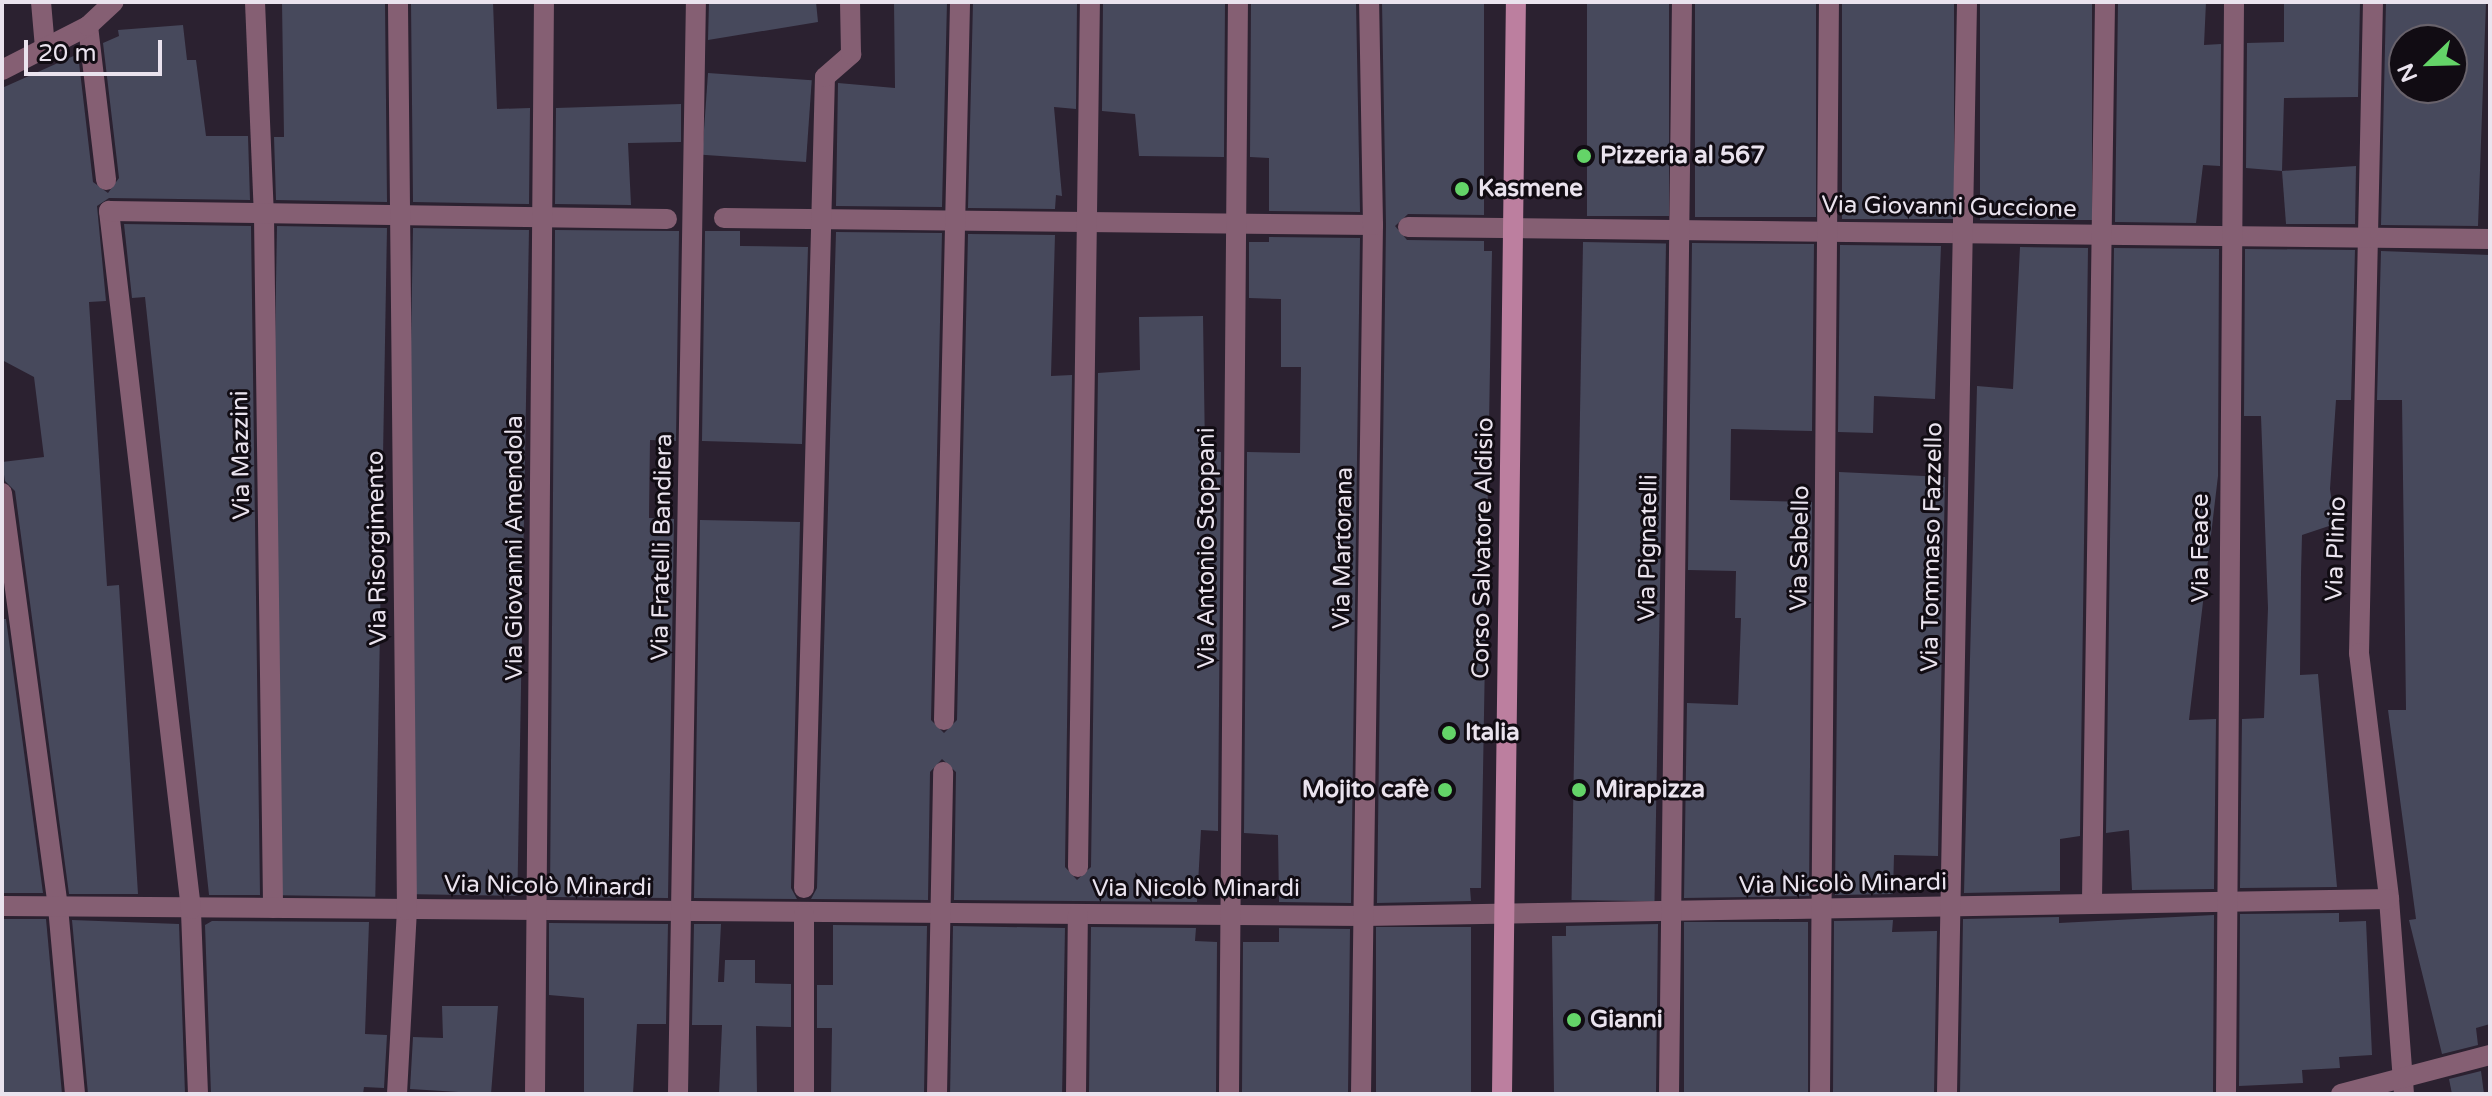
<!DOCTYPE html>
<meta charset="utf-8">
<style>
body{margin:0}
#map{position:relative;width:2492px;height:1096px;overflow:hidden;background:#2b2130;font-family:"Varela Round",sans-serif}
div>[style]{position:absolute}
.building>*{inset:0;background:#47495c;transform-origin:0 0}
.street>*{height:20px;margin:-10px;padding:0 10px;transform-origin:10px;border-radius:10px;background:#855f73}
.secondary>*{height:20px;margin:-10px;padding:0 10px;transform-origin:10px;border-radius:10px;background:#bc7f9f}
.dots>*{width:22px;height:22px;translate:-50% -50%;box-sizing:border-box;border:4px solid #110c13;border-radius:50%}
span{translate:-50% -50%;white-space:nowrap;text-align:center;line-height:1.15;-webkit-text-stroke:6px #110c13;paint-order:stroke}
.poi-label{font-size:24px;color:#eae3ee;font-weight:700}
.left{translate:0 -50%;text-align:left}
.right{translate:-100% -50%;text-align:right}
.street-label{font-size:24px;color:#eae3ee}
.frame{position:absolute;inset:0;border:4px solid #eae3ee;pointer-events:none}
.north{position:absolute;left:2388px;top:24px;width:80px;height:80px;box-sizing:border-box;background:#110c13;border:2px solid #68626b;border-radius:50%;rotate:247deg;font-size:22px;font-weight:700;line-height:32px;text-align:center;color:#eae3ee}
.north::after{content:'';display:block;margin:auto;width:28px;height:36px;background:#64d468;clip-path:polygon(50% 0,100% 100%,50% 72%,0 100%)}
.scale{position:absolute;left:24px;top:40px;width:138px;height:36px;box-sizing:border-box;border:4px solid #eae3ee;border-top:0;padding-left:10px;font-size:24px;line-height:28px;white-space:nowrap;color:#eae3ee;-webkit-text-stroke:6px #110c13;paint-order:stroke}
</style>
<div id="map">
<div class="building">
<div style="clip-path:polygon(282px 2px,385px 2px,387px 202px,276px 200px,274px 137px,284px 137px)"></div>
<div style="clip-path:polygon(411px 2px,493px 2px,497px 109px,530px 108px,529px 204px,413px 202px)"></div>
<div style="clip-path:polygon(709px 2px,816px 2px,818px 22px,708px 40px)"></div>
<div style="clip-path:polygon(894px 2px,947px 2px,942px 207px,836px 206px,838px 83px,895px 88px)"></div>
<div style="clip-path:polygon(973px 2px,1077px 2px,1076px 109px,1054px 107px,1062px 196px,1056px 195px,1055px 209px,968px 208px)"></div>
<div style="clip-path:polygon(1103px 2px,1225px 2px,1224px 157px,1139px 156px,1135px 114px,1102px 111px)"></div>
<div style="clip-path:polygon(1251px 2px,1356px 2px,1360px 212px,1269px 211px,1269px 158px,1250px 157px)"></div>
<div style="clip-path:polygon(1382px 2px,1484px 2px,1484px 215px,1408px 214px,1395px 226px,1407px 240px,1484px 241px,1484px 251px,1492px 251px,1481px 888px,1470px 888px,1471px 901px,1377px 903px,1386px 225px)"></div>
<div style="left:1587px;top:2px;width:82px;height:214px"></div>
<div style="left:1695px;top:2px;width:121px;height:215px"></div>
<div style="left:1842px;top:2px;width:112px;height:217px"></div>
<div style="left:1980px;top:2px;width:112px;height:218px"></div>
<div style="clip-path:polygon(2118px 2px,2206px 2px,2204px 45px,2221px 44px,2220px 166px,2203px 165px,2196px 223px,2115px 222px)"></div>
<div style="clip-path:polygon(2284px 2px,2360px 2px,2358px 97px,2284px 98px,2282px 171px,2246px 168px,2247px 43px,2284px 42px)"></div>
<div style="clip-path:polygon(evenodd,2386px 2px,2486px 2px,2478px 226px,2381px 225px,2386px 2px,2404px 40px,2452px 40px,2452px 88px,2404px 88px,2404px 40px)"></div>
<div style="clip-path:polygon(183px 25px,187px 60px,196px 60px,206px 136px,248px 136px,250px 200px,109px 198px,97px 206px,106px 301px,89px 302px,107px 586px,119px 585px,138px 894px,69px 894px,15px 491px,5px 481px,2px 462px,44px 457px,34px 377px,2px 360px,2px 88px,78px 54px,93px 182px,108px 193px,119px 178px,103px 43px,119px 36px,118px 30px)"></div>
<div style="left:708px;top:73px;width:104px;height:82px;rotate:4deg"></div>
<div style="clip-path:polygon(681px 104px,681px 142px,628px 143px,631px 205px,555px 204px,556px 108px)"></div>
<div style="clip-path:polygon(2356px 166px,2355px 224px,2286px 224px,2282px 171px)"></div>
<div style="clip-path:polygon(124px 224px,251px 226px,260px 895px,209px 895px,145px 297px,132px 298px)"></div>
<div style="left:277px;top:226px;width:110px;height:669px;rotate:1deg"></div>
<div style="left:413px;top:228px;width:116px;height:666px;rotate:1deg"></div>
<div style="clip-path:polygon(555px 230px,679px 231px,676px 441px,650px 440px,649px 518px,674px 519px,668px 898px,550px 897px)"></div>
<div style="clip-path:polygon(705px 231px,740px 231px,740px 246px,808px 247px,802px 444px,702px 441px)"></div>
<div style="clip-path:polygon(836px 232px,942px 233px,931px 720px,944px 733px,957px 720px,968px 234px,1055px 235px,1051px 376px,1072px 375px,1065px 867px,1077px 880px,1091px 867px,1098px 373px,1140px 370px,1139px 317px,1203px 316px,1205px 451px,1221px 452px,1218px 831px,1201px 830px,1197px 902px,954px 900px,956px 772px,942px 759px,930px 772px,928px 900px,811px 899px,817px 888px)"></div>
<div style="clip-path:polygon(1269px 237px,1360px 238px,1351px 903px,1279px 902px,1278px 835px,1244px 833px,1247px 452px,1300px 453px,1301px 367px,1281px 367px,1281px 299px,1249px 298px,1249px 242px,1269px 242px)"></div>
<div style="left:1583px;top:242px;width:83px;height:658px;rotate:1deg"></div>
<div style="clip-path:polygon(1692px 243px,1814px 244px,1812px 431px,1731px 429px,1730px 500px,1812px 502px,1809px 896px,1684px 898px,1687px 703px,1738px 705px,1741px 618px,1735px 618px,1736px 571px,1688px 570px)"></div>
<div style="clip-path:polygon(1840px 245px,1941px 246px,1935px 399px,1874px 396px,1873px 433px,1838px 432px)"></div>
<div style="clip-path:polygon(2020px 247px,2088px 248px,2080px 836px,2060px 839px,2060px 891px,1964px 893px,1977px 386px,2013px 389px)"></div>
<div style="clip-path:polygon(2114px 248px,2219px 249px,2218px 476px,2189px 720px,2216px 719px,2214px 889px,2132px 890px,2129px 830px,2106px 833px)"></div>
<div style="clip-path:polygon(2245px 249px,2355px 250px,2351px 400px,2336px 400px,2330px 489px,2335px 524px,2302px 535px,2301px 573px,2300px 675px,2318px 674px,2337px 887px,2240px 888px,2242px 719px,2264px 718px,2268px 608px,2261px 416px,2244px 416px)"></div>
<div style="clip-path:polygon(2381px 251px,2490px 255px,2490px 1024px,2476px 1028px,2478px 1045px,2442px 1054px,2409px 920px,2416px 919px,2388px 710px,2406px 710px,2402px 400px,2377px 400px)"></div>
<div style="clip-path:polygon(1839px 472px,1945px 477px,1938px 856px,1894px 855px,1893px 894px,1835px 895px)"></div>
<div style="clip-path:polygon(700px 520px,800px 522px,791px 888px,797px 899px,694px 898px)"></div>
<div style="clip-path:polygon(2px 619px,6px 619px,43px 893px,2px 893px)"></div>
<div style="clip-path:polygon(2339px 913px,2339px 922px,2366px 921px,2372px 1055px,2339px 1057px,2340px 1068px,2302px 1070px,2303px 1083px,2239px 1086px,2240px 914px)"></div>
<div style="clip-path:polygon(2214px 915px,2213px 1094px,1960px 1094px,1963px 919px,2059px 917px,2059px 923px)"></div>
<div style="clip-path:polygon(2px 919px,46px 919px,62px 1094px,2px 1094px)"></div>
<div style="clip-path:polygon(72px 920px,179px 924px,185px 1094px,88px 1094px)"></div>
<div style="clip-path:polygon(1893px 920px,1892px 932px,1937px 931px,1934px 1094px,1833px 1094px,1834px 921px)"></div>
<div style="clip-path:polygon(212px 921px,369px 922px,365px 1034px,387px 1035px,384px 1088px,364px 1087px,363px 1094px,211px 1094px,205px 925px)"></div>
<div style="left:1808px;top:922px;width:172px;height:124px;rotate:90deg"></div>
<div style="clip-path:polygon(549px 923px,668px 924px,666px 1024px,637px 1024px,633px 1094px,584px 1094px,584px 998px,549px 995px)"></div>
<div style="clip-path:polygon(694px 924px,721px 924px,718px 982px,724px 982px,725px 960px,755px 960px,755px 983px,791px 984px,791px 1027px,756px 1026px,757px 1094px,719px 1094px,722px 1025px,692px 1025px)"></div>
<div style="clip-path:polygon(1658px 924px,1656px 1094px,1554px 1094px,1552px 936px,1566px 936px,1566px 926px)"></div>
<div style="clip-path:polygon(833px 925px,927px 926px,924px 1094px,831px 1094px,832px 1028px,817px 1028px,817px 985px,833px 985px)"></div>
<div style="left:953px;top:926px;width:112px;height:168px;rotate:1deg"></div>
<div style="clip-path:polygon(1091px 927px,1196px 928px,1195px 941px,1217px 942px,1216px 1094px,1089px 1094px)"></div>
<div style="left:1471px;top:927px;width:167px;height:95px;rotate:90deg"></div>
<div style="clip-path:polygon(1279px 928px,1350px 929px,1348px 1094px,1242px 1094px,1243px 942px,1279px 942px)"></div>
<div style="clip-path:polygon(442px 1006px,498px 1006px,491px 1094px,410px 1089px,413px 1037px,443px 1038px)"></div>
<div style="clip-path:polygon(2481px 1071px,2484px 1094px,2452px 1094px,2449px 1079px)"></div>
</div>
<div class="street">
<div style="left:41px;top:2px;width:46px;rotate:85deg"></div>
<div style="left:255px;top:2px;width:214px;rotate:87.6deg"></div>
<div style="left:264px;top:216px;width:692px;rotate:89.25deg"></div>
<div style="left:2373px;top:2px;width:651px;rotate:91.23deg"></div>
<div style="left:2359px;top:653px;width:248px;rotate:83deg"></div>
<div style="left:2389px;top:899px;width:196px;rotate:85.6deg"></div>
<div style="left:88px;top:26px;width:155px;rotate:83.3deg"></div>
<div style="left:2px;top:70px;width:97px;rotate:-27.1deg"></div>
<div style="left:88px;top:26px;width:35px;rotate:-43deg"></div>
<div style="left:724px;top:218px;width:649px;rotate:0.62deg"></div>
<div style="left:1408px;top:227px;width:1082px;rotate:0.64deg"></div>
<div style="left:2px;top:493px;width:418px;rotate:82.3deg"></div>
<div style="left:58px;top:907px;width:188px;rotate:84.8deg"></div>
<div style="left:944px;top:720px;width:718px;rotate:-88.72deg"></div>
<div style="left:1078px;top:867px;width:865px;rotate:-89.21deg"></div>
<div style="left:804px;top:888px;width:811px;rotate:-88.52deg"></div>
<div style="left:825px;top:77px;width:35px;rotate:-41deg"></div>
<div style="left:851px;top:54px;width:52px;rotate:-91.1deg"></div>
<div style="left:2092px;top:900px;width:898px;rotate:-89.17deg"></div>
<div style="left:2px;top:906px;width:1362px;rotate:0.42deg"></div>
<div style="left:1364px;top:916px;width:1025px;rotate:-0.95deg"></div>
<div style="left:198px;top:1094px;width:185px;rotate:-92.2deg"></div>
<div style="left:191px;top:909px;width:703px;rotate:-96.7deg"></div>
<div style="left:109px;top:211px;width:558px;rotate:0.82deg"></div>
<div style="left:397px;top:1094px;width:184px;rotate:-86.9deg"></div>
<div style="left:407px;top:910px;width:908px;rotate:-90.57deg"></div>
<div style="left:535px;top:1094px;width:1092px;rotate:-89.53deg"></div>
<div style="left:678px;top:1094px;width:1092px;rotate:-89.06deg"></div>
<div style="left:804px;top:1094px;width:180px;rotate:-90deg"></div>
<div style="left:937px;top:1094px;width:322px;rotate:-88.9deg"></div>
<div style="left:1076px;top:1094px;width:179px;rotate:-89.4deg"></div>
<div style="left:1229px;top:1094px;width:1092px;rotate:-89.53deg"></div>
<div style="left:1361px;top:1094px;width:869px;rotate:-89.21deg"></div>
<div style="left:1373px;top:225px;width:223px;rotate:-91deg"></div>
<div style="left:1669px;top:1094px;width:1092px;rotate:-89.32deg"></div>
<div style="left:1820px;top:1094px;width:1092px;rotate:-89.53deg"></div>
<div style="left:1947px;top:1094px;width:1092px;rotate:-88.95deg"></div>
<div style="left:2226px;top:1094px;width:1092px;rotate:-89.58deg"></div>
<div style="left:2341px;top:1094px;width:154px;rotate:-14.7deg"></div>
</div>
<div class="secondary">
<div style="left:1502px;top:1094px;width:1092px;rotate:-89.27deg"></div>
</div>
<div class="dots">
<div style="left:1584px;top:156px;background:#64d468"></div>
<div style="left:1462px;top:189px;background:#64d468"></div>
<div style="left:1449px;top:733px;background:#64d468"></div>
<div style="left:1445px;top:790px;background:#64d468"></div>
<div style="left:1579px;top:790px;background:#64d468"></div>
<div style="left:1574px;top:1020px;background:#64d468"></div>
</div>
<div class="poi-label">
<span class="left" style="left:1600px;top:156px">Pizzeria al 567</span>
<span class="left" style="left:1478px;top:189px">Kasmene</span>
<span class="left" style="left:1465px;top:733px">Italia</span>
<span class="right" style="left:1429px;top:790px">Mojito cafè</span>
<span class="left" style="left:1595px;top:790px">Mirapizza</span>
<span class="left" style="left:1590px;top:1020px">Gianni</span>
</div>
<div class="street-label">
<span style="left:1949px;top:207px;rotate:1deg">Via Giovanni Guccione</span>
<span style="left:241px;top:455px;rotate:-91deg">Via Mazzini</span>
<span style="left:662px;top:547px;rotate:-89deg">Via Fratelli Bandiera</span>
<span style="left:1932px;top:547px;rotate:-89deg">Via Tommaso Fazzello</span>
<span style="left:377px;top:548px;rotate:-91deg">Via Risorgimento</span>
<span style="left:515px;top:548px;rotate:-90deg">Via Giovanni Amendola</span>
<span style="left:1207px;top:548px;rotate:-90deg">Via Antonio Stoppani</span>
<span style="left:1343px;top:548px;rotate:-89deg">Via Martorana</span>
<span style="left:1483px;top:548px;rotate:-89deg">Corso Salvatore Aldisio</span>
<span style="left:1648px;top:548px;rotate:-89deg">Via Pignatelli</span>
<span style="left:1800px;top:548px;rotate:-89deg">Via Sabello</span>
<span style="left:2201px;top:548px;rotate:-90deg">Via Feace</span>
<span style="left:2336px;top:549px;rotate:-88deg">Via Plinio</span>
<span style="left:1843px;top:884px;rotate:-1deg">Via Nicolò Minardi</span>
<span style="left:548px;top:886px;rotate:1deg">Via Nicolò Minardi</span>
<span style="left:1196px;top:889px">Via Nicolò Minardi</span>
</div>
<div class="frame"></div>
<div class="north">N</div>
<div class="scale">20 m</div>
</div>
